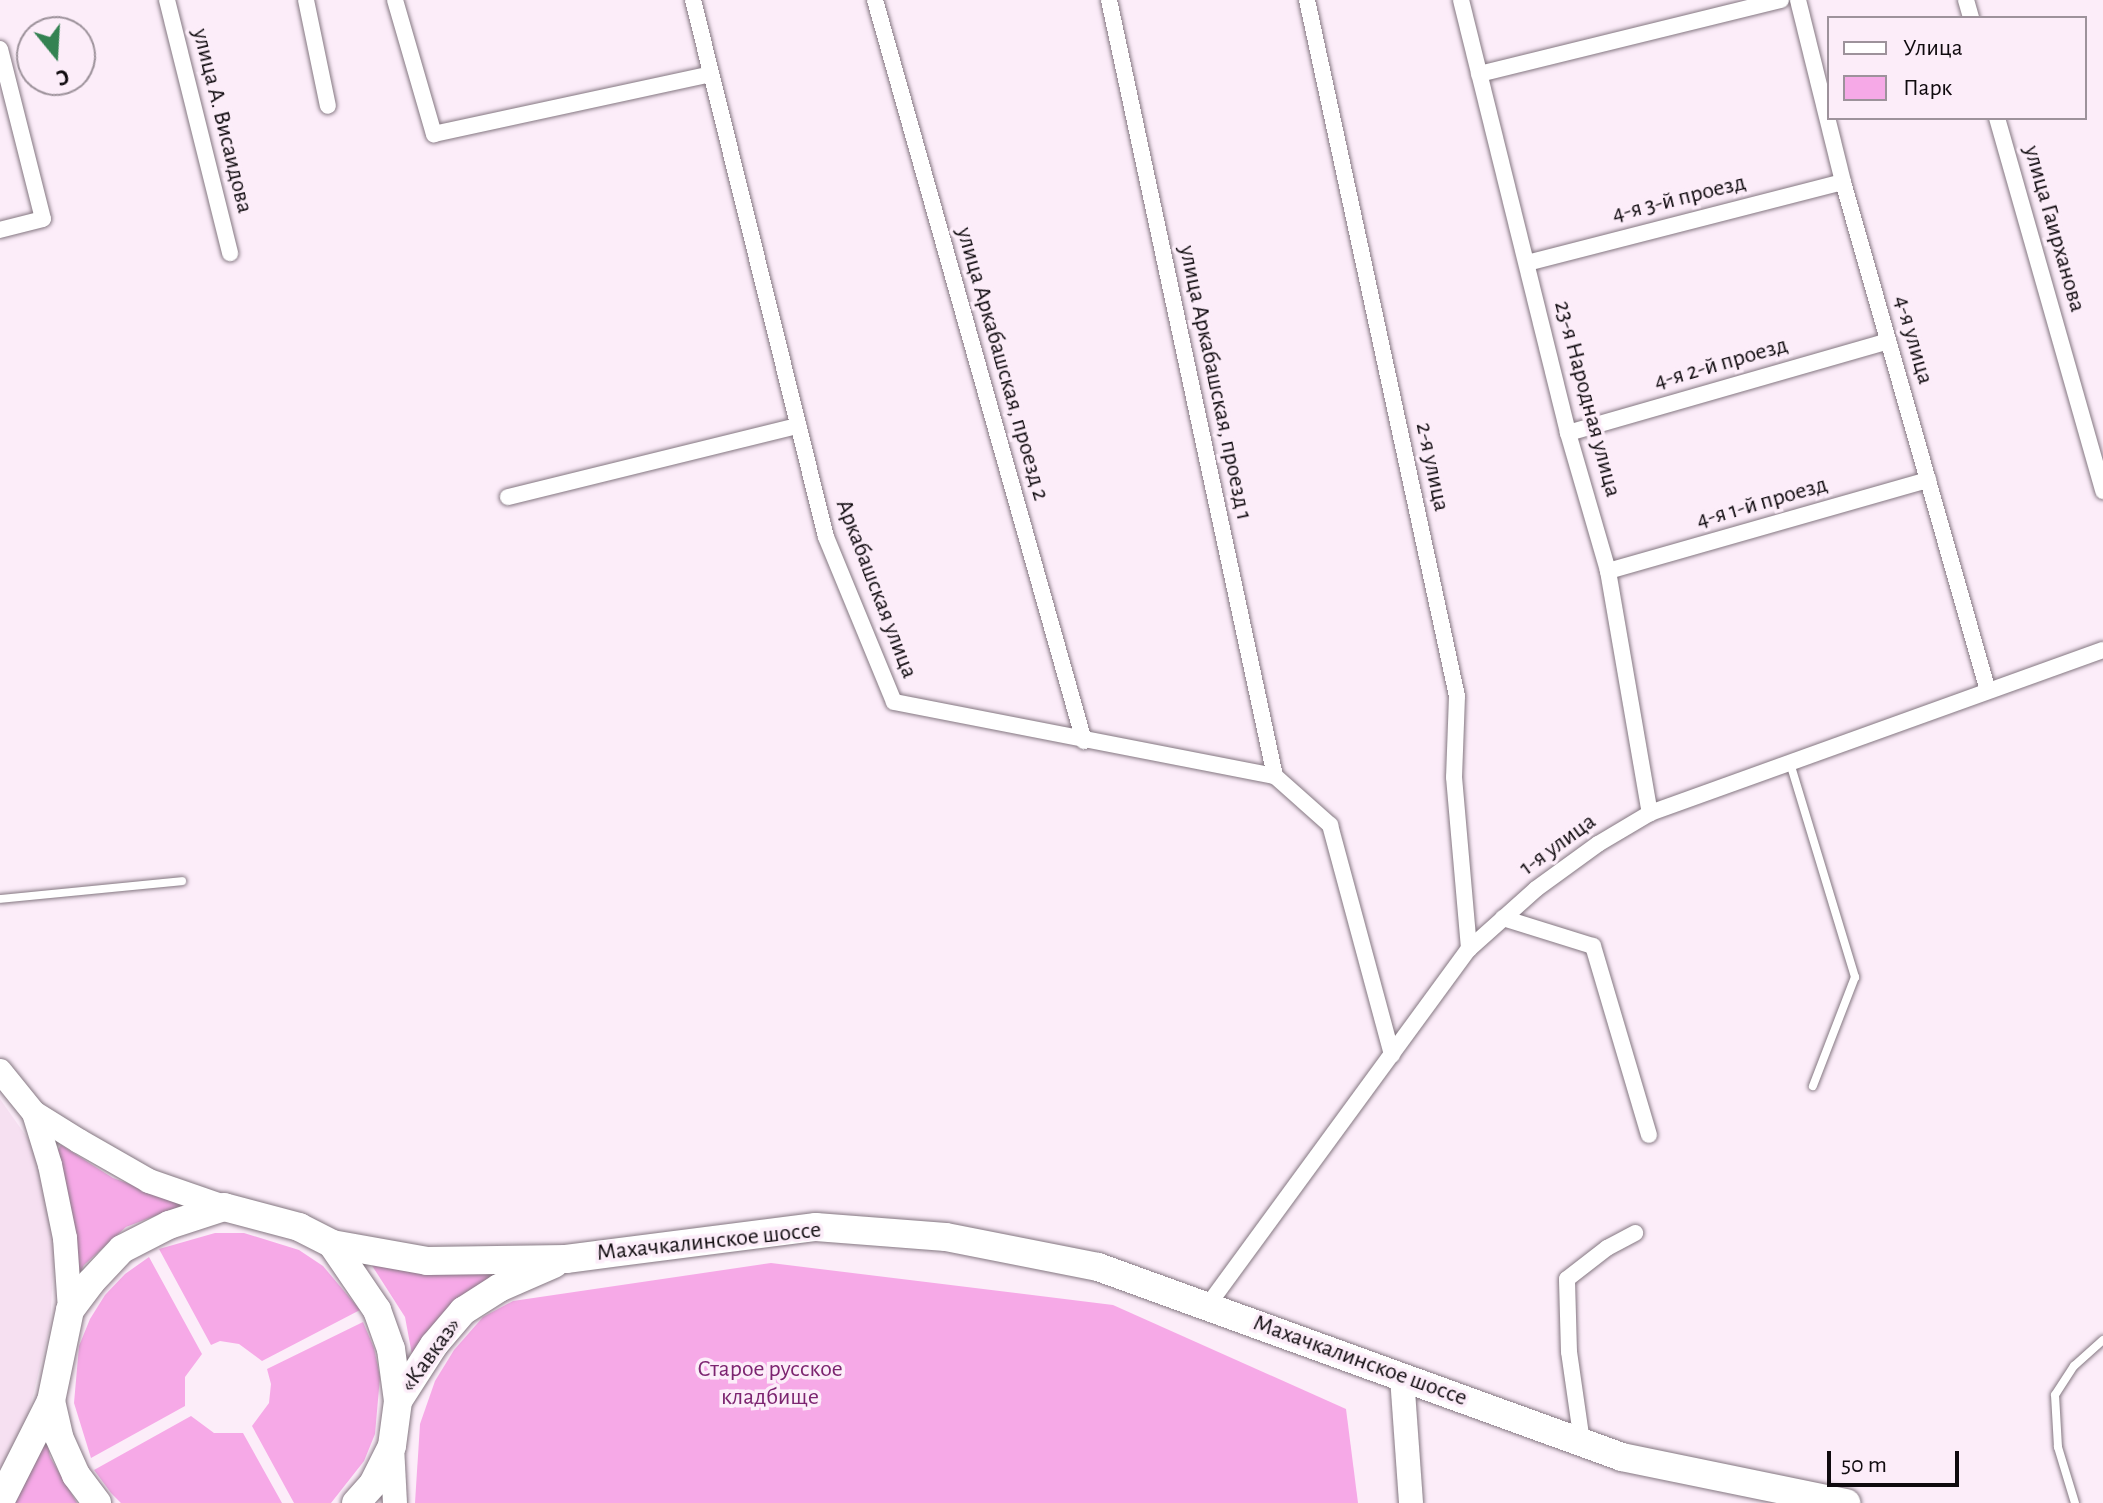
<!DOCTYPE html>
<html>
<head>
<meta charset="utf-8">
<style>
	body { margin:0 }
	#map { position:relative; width:2103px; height:1503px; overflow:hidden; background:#fcedf9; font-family:"Alegreya Sans",sans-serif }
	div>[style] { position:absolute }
	.built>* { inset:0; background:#f6e0f1 }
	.green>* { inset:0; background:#f6a9e7 }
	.roads { filter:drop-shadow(0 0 2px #847781) drop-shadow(0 0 2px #847781) }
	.service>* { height:8px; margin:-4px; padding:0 4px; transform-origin:4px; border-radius:4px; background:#fff }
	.minor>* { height:16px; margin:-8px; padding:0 8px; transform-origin:8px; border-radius:8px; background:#fff }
	.secondary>* { height:24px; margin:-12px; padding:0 12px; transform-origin:12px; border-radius:12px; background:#fff }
	.trunk>* { height:28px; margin:-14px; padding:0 14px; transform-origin:14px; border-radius:14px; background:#fff }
	span { translate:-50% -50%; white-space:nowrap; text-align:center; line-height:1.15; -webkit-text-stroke:7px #fcedf9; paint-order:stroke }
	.street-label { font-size:24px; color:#0f0a0e }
	.park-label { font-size:24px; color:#7c2470 }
	.legend { position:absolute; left:1827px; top:16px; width:260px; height:104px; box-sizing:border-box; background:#fcedf9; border:2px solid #9d929b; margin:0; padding:10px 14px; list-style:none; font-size:24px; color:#0f0a0e }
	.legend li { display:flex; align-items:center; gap:16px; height:40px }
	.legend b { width:40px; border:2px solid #9d929b }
	.north { position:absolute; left:16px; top:16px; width:80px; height:80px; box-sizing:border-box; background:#fcedf9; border:2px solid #9d929b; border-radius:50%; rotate:162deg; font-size:22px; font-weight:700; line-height:32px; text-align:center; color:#0f0a0e }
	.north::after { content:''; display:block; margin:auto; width:28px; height:36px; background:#348252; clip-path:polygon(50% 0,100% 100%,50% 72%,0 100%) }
	.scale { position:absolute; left:1827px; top:1451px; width:132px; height:36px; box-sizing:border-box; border:4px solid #0f0a0e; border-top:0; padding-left:10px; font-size:24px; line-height:28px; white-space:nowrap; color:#0f0a0e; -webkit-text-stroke:6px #fcedf9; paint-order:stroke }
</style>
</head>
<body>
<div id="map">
	<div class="built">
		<div style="clip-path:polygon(0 1099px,38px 1153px,55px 1236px,50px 1326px,20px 1447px,0 1482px)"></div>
	</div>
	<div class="green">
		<div style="clip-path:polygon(61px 1145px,113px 1178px,186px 1204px,126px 1227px,84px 1265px,77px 1278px,73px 1222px,56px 1152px)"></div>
		<div style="clip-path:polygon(215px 1233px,244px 1233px,299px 1250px,323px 1266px,360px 1310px,262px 1361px,239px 1344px,220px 1341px,211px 1345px,159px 1249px)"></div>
		<div style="clip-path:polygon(149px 1257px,202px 1354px,185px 1377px,185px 1406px,91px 1458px,74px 1403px,79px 1346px,90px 1319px,105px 1295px,125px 1274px)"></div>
		<div style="clip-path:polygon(771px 1263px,1113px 1305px,1346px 1409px,1358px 1503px,415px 1503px,420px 1424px,435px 1381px,454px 1350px,483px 1317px,513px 1301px)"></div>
		<div style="clip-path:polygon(371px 1264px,505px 1270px,413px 1360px,405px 1317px)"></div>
		<div style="clip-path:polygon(363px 1322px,374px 1348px,380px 1377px,375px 1434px,364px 1461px,331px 1503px,294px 1503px,252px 1426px,269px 1403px,271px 1384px,267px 1369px)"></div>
		<div style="clip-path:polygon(191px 1416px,214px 1433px,243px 1433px,282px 1503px,121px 1503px,111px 1493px,94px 1470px)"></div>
		<div style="clip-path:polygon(45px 1430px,50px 1457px,77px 1503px,14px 1503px)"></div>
	</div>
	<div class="roads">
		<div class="service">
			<div style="left:1790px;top:763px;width:224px;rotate:73.1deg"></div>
			<div style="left:1855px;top:977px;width:117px;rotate:111.1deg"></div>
			<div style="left:0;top:899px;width:183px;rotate:-5.6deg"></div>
			<div style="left:2075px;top:1503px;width:59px;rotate:-106.9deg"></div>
			<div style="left:2058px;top:1447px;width:52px;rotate:-93.3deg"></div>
			<div style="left:2055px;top:1395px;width:35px;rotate:-57deg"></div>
			<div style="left:2074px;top:1366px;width:39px;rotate:-42deg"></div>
		</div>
		<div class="minor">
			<div style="left:167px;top:0;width:261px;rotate:76deg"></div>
			<div style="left:306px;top:0;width:108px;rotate:78.3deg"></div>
			<div style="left:395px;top:0;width:140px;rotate:73.8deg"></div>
			<div style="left:434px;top:134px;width:283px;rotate:-12.2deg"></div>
			<div style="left:693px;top:0;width:553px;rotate:76.09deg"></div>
			<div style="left:826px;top:537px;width:178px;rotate:67.6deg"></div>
			<div style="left:894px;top:702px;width:388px;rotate:11deg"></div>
			<div style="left:1275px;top:776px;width:74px;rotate:41.7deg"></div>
			<div style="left:1330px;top:825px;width:238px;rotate:74.9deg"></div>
			<div style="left:875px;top:0;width:770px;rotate:74.25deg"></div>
			<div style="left:1109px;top:0;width:794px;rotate:77.93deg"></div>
			<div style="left:1307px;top:0;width:712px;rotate:77.84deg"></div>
			<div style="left:1457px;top:696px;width:81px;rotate:92.1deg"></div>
			<div style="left:1454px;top:777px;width:173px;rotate:85deg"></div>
			<div style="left:1461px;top:0;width:446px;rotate:76.1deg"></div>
			<div style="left:1568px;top:433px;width:144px;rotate:73.8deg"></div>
			<div style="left:1608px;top:571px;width:246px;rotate:80.2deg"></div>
			<div style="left:1798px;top:0;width:187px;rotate:76.1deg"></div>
			<div style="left:1843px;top:182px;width:529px;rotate:74.1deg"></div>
			<div style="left:1966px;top:0;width:19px;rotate:74deg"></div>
			<div style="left:0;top:49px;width:175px;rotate:75.8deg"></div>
			<div style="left:43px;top:219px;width:44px;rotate:165.7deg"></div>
			<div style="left:1479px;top:74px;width:311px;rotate:-13.8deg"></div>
			<div style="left:1997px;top:118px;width:388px;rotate:74.1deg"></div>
			<div style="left:1527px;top:263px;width:326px;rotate:-14.4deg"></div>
			<div style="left:1568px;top:433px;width:333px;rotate:-16deg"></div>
			<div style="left:508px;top:497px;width:299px;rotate:-13.8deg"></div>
			<div style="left:1608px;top:571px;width:333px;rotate:-15.9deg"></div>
			<div style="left:1503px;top:918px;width:94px;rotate:17.3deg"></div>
			<div style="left:1593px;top:946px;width:197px;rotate:73.5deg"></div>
			<div style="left:1208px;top:1305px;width:441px;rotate:-53.8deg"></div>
			<div style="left:1469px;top:949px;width:90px;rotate:-41.8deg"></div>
			<div style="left:1536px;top:889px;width:77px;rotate:-36deg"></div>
			<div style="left:1598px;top:844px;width:61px;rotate:-30.8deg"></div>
			<div style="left:1650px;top:813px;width:481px;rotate:-19.8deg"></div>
			<div style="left:1582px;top:1442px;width:91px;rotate:-98.2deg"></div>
			<div style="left:1569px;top:1352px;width:73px;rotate:-91.6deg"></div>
			<div style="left:1567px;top:1279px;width:51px;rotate:-37.8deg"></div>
			<div style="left:1607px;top:1248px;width:32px;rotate:-28deg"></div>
		</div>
		<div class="secondary">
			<div style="left:0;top:1071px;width:54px;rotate:51deg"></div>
			<div style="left:34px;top:1113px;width:53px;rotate:31.9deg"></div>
			<div style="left:79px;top:1141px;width:81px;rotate:29.7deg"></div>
			<div style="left:149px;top:1181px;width:79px;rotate:19.1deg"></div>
			<div style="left:34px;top:1113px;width:54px;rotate:72.9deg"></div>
			<div style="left:50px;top:1165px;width:75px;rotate:78.4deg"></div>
			<div style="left:65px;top:1238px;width:72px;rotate:86deg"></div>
			<div style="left:1402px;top:1377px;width:126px;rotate:85.9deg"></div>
			<div style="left:392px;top:1446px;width:57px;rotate:87deg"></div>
		</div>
		<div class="trunk">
			<div style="left:332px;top:1244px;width:80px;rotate:55.7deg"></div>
			<div style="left:377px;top:1310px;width:41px;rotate:70.3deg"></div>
			<div style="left:391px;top:1349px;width:52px;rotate:82.3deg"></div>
			<div style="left:51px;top:1401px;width:37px;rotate:77deg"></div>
			<div style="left:59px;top:1437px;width:42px;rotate:65.9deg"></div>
			<div style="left:76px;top:1475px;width:35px;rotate:53deg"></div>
			<div style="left:0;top:1502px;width:113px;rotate:-63.2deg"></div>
			<div style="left:51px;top:1401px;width:93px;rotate:-78.2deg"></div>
			<div style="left:70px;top:1310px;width:35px;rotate:-53deg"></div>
			<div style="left:91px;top:1282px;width:45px;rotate:-46.8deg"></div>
			<div style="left:122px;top:1249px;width:53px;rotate:-27.1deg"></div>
			<div style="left:169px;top:1225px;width:58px;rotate:-18.1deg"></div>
			<div style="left:224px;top:1207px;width:78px;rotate:14.9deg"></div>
			<div style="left:299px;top:1227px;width:37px;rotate:27deg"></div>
			<div style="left:332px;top:1244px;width:97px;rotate:10.1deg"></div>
			<div style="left:427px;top:1261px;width:139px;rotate:-0.8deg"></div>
			<div style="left:566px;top:1259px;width:252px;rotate:-7.3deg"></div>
			<div style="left:816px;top:1227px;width:130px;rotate:4.4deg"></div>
			<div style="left:946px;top:1237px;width:155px;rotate:11.2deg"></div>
			<div style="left:1098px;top:1267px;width:557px;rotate:19.93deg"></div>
			<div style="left:1622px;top:1457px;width:229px;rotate:11.6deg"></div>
			<div style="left:356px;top:1503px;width:25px;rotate:-48deg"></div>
			<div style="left:373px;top:1484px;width:42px;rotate:-63.4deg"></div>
			<div style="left:392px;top:1446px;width:45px;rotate:-82.4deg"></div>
			<div style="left:398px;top:1401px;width:67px;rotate:-57.3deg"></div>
			<div style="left:434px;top:1345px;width:45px;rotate:-49.5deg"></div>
			<div style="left:463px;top:1311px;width:43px;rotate:-32.6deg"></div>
			<div style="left:499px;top:1288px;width:60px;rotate:-23.6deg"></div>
		</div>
	</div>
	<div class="street-label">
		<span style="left:222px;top:121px;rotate:76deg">улица А. Висаидова</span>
		<span style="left:1679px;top:199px;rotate:-14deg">4-я 3-й проезд</span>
		<span style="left:2054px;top:229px;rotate:74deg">улица Гаирханова</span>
		<span style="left:1913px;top:340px;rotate:74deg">4-я улица</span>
		<span style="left:1002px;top:364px;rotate:74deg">улица Аркабашская, проезд 2</span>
		<span style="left:1721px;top:364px;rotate:-16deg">4-я 2-й проезд</span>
		<span style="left:1215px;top:383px;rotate:78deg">улица Аркабашская, проезд 1</span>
		<span style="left:1587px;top:399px;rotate:75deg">23-я Народная улица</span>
		<span style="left:1432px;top:467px;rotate:78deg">2-я улица</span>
		<span style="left:1762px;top:503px;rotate:-16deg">4-я 1-й проезд</span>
		<span style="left:876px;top:589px;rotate:69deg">Аркабашская улица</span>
		<span style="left:1558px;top:845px;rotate:-36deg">1-я улица</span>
		<span style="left:709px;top:1242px;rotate:-6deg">Махачкалинское шоссе</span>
		<span style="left:431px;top:1355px;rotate:-54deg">«Кавказ»</span>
		<span style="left:1360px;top:1361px;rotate:20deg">Махачкалинское шоссе</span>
	</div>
	<div class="park-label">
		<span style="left:770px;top:1384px">Старое русское<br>кладбище</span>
	</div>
	<ul class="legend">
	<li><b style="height:10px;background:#fff"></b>Улица</li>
	<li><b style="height:22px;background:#f6a9e7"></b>Парк</li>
	</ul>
	<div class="north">С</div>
	<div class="scale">50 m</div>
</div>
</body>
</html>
